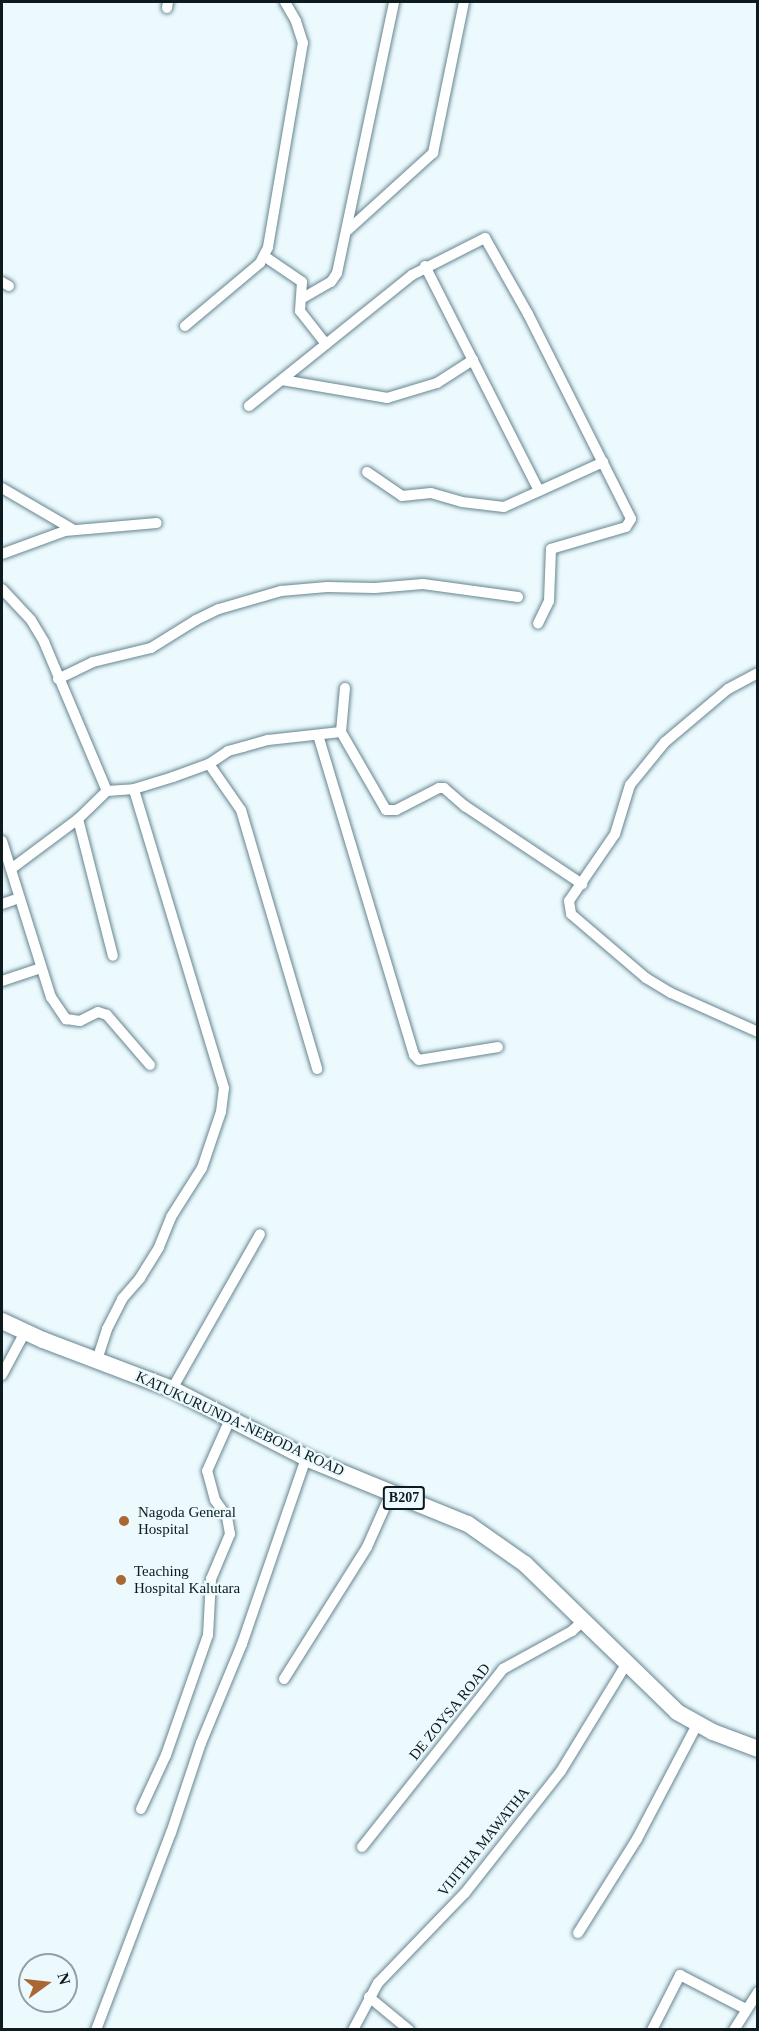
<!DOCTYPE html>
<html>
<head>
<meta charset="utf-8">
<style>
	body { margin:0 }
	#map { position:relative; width:759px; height:2031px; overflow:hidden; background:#ecfafe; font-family:"Times New Roman",serif }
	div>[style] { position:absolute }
	.roads { filter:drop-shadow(0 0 2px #66858f) drop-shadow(0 0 2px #66858f) }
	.minor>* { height:10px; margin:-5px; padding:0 5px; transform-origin:5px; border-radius:5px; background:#fff }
	.primary>* { height:16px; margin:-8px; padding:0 8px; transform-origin:8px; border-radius:8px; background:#fff }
	.dots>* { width:16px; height:16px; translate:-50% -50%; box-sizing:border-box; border:3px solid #ecfafe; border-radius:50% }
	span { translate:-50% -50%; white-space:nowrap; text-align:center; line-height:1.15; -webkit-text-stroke:4.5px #ecfafe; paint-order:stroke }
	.shield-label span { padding:2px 4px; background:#ecfafe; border:2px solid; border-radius:4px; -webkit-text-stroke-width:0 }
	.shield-label { font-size:14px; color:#0e1b1e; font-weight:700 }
	.street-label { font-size:15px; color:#0e1b1e }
	.poi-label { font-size:15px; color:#0e1b1e }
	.left { translate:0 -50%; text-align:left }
	.frame { position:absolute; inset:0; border:3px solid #0e1b1e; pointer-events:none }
	.north { position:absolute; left:18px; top:1953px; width:60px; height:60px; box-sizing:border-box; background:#ecfafe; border:2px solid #93a1a4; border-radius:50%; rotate:75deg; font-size:16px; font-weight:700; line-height:24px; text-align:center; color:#0e1b1e }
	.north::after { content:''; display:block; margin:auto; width:21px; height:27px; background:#a96833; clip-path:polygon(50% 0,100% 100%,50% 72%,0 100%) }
</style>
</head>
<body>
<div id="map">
	<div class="roads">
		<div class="minor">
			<div style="left:167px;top:8px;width:6px;rotate:-81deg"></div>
			<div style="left:348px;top:230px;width:115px;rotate:-42.2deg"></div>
			<div style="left:433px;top:153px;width:154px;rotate:-78.4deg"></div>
			<div style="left:264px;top:256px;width:46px;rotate:34.4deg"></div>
			<div style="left:302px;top:282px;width:29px;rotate:94deg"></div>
			<div style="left:300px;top:311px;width:42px;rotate:51.8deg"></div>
			<div style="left:425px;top:266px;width:252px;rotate:63.1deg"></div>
			<div style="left:2px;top:282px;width:8px;rotate:30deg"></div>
			<div style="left:301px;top:299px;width:34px;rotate:-30deg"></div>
			<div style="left:331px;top:282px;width:11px;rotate:-56deg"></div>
			<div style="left:337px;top:273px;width:277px;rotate:-78.1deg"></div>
			<div style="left:185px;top:326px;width:98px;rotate:-40deg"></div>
			<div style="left:260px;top:263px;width:18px;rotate:-63deg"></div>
			<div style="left:268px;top:247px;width:207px;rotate:-80.3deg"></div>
			<div style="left:303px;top:43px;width:23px;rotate:-108deg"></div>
			<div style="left:296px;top:21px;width:22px;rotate:-120deg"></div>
			<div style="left:282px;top:380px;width:107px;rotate:9.7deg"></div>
			<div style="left:387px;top:398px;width:52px;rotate:-16.7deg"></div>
			<div style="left:437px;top:383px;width:43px;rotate:-32.6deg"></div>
			<div style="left:249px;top:406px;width:209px;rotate:-38.8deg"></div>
			<div style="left:412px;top:275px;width:82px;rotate:-26.9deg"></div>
			<div style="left:485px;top:238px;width:87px;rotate:60.5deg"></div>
			<div style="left:528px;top:314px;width:229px;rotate:63.3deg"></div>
			<div style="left:631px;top:519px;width:9px;rotate:122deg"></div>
			<div style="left:626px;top:527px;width:78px;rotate:163.7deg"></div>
			<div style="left:551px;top:549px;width:52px;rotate:92.2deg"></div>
			<div style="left:549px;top:601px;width:25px;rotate:116deg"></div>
			<div style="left:367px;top:472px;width:42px;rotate:34.4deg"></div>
			<div style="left:402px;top:496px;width:29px;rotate:-6deg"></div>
			<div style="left:431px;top:493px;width:32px;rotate:16deg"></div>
			<div style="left:462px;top:502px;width:42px;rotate:6.8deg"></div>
			<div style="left:504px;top:507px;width:109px;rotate:-24.4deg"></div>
			<div style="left:2px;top:488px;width:83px;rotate:30.3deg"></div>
			<div style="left:2px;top:554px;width:67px;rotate:-20.1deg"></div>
			<div style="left:65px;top:531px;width:92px;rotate:-5deg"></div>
			<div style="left:2px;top:589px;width:42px;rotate:46.9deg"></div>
			<div style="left:31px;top:620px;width:26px;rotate:59deg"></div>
			<div style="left:44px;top:642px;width:162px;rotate:67.1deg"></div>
			<div style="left:107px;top:791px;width:27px;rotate:-4deg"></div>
			<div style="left:134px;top:789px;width:41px;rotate:-17.1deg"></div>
			<div style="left:173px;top:777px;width:38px;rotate:-20deg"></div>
			<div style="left:209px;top:764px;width:23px;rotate:-34deg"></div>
			<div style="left:228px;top:751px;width:16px;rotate:-15deg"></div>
			<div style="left:243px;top:747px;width:26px;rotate:-16deg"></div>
			<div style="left:268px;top:740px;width:73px;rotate:-6.3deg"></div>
			<div style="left:758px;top:673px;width:34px;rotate:152deg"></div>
			<div style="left:728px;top:689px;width:82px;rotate:139.9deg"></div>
			<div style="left:665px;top:742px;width:55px;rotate:129.1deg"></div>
			<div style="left:630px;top:785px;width:51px;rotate:107deg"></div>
			<div style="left:615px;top:834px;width:81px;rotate:124.5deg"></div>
			<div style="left:569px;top:901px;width:13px;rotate:81deg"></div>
			<div style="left:571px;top:914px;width:99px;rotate:40.5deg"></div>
			<div style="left:646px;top:978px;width:29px;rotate:31deg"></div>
			<div style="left:671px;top:993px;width:95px;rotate:24.1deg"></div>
			<div style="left:58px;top:679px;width:39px;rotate:-26deg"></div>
			<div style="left:93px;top:662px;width:60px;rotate:-13.6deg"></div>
			<div style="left:151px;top:648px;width:53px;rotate:-31.9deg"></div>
			<div style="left:196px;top:620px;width:25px;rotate:-26deg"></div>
			<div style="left:219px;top:609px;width:65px;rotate:-16.2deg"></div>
			<div style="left:281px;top:591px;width:46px;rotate:-5deg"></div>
			<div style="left:327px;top:587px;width:48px;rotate:1.2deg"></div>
			<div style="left:375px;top:588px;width:48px;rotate:-4.8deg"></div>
			<div style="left:423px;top:584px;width:96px;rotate:7.8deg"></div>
			<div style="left:345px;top:688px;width:44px;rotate:95.2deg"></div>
			<div style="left:341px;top:732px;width:90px;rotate:60deg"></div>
			<div style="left:386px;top:810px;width:10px"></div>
			<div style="left:396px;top:810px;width:48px;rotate:-27.1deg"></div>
			<div style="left:439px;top:788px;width:5px"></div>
			<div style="left:444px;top:788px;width:28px;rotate:41deg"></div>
			<div style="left:465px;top:806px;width:141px;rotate:33.7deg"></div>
			<div style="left:318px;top:735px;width:334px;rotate:73.3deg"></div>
			<div style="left:414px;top:1055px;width:7px;rotate:45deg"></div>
			<div style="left:419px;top:1060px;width:80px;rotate:-9.3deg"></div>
			<div style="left:209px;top:764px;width:56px;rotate:55.2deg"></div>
			<div style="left:241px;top:810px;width:270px;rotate:73.6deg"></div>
			<div style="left:78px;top:819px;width:141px;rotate:75.7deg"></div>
			<div style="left:2px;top:841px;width:164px;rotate:72.6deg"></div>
			<div style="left:51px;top:997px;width:27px;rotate:56deg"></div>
			<div style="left:66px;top:1019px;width:14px;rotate:8deg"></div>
			<div style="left:80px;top:1021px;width:20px;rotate:-27deg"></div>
			<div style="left:98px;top:1012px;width:9px;rotate:18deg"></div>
			<div style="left:107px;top:1015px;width:66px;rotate:49.3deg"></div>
			<div style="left:11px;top:869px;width:84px;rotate:-36.7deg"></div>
			<div style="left:78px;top:819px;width:40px;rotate:-44deg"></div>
			<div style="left:2px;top:904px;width:18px;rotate:-19deg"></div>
			<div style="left:2px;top:981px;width:41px;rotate:-18.4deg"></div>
			<div style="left:97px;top:1360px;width:33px;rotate:-72deg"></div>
			<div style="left:107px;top:1329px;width:34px;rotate:-63deg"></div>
			<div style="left:122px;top:1299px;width:28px;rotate:-49deg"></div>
			<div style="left:140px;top:1278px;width:36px;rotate:-58deg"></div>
			<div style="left:159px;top:1247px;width:32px;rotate:-68deg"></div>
			<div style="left:171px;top:1217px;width:58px;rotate:-57.7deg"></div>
			<div style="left:202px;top:1168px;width:59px;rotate:-71.3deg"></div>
			<div style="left:221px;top:1112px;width:24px;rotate:-83deg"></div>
			<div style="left:224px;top:1088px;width:312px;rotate:-106.8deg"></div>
			<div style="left:2px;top:1375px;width:49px;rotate:-61.9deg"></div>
			<div style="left:172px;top:1389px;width:178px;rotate:-60.4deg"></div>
			<div style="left:284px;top:1679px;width:156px;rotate:-57.8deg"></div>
			<div style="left:367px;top:1547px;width:59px;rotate:-66deg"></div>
			<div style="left:141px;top:1809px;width:60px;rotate:-65.2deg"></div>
			<div style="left:166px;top:1755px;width:127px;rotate:-70.7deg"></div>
			<div style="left:208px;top:1635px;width:56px;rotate:-86.9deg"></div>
			<div style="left:211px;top:1579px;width:49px;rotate:-67.1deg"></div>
			<div style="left:230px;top:1534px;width:17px;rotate:-100deg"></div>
			<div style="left:227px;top:1517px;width:21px;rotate:-125deg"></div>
			<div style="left:215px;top:1500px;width:30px;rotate:-105deg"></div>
			<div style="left:207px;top:1471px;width:59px;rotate:-66deg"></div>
			<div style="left:362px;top:1847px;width:227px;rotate:-51.6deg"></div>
			<div style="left:503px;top:1669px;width:79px;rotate:-28.8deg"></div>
			<div style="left:572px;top:1631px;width:16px;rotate:-43deg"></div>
			<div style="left:578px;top:1933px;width:111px;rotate:-57.9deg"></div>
			<div style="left:637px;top:1839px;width:131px;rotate:-62.3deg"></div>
			<div style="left:369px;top:1997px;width:52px;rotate:39.5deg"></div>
			<div style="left:96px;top:2030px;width:211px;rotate:-69.2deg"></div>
			<div style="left:171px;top:1833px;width:95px;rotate:-71.6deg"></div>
			<div style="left:201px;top:1743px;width:107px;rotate:-67.5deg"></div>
			<div style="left:242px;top:1644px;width:197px;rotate:-71deg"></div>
			<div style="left:353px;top:2030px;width:53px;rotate:-62deg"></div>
			<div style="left:378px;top:1983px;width:125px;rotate:-46deg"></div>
			<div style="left:465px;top:1893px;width:155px;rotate:-51.8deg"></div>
			<div style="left:561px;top:1771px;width:127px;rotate:-58.6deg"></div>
			<div style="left:652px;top:2030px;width:62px;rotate:-63deg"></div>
			<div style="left:680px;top:1975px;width:74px;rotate:27.3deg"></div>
			<div style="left:734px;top:2030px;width:45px;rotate:-57.7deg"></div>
		</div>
		<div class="primary">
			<div style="left:2px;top:1321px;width:45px;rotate:24.9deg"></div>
			<div style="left:43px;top:1340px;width:138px;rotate:20.8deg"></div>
			<div style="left:172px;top:1389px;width:151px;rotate:27.2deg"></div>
			<div style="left:306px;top:1458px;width:175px;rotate:22.2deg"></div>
			<div style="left:468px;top:1524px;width:70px;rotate:35.1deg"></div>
			<div style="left:525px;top:1564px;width:212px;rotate:44.2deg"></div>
			<div style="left:677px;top:1712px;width:41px;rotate:29.1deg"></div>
			<div style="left:713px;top:1732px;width:48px;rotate:20.7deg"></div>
		</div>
	</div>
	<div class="dots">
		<div style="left:124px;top:1521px;background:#a96833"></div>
		<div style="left:121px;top:1580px;background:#a96833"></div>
	</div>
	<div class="shield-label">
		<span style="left:404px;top:1498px">B207</span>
	</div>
	<div class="street-label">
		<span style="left:240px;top:1424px;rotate:25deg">KATUKURUNDA-NEBODA ROAD</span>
		<span style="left:450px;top:1712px;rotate:-51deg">DE ZOYSA ROAD</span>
		<span style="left:484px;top:1842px;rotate:-51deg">VIJITHA MAWATHA</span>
	</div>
	<div class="poi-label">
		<span class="left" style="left:138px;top:1521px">Nagoda General<br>Hospital</span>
		<span class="left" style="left:134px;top:1580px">Teaching<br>Hospital Kalutara</span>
	</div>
	<div class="frame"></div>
	<div class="north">N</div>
</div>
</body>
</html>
